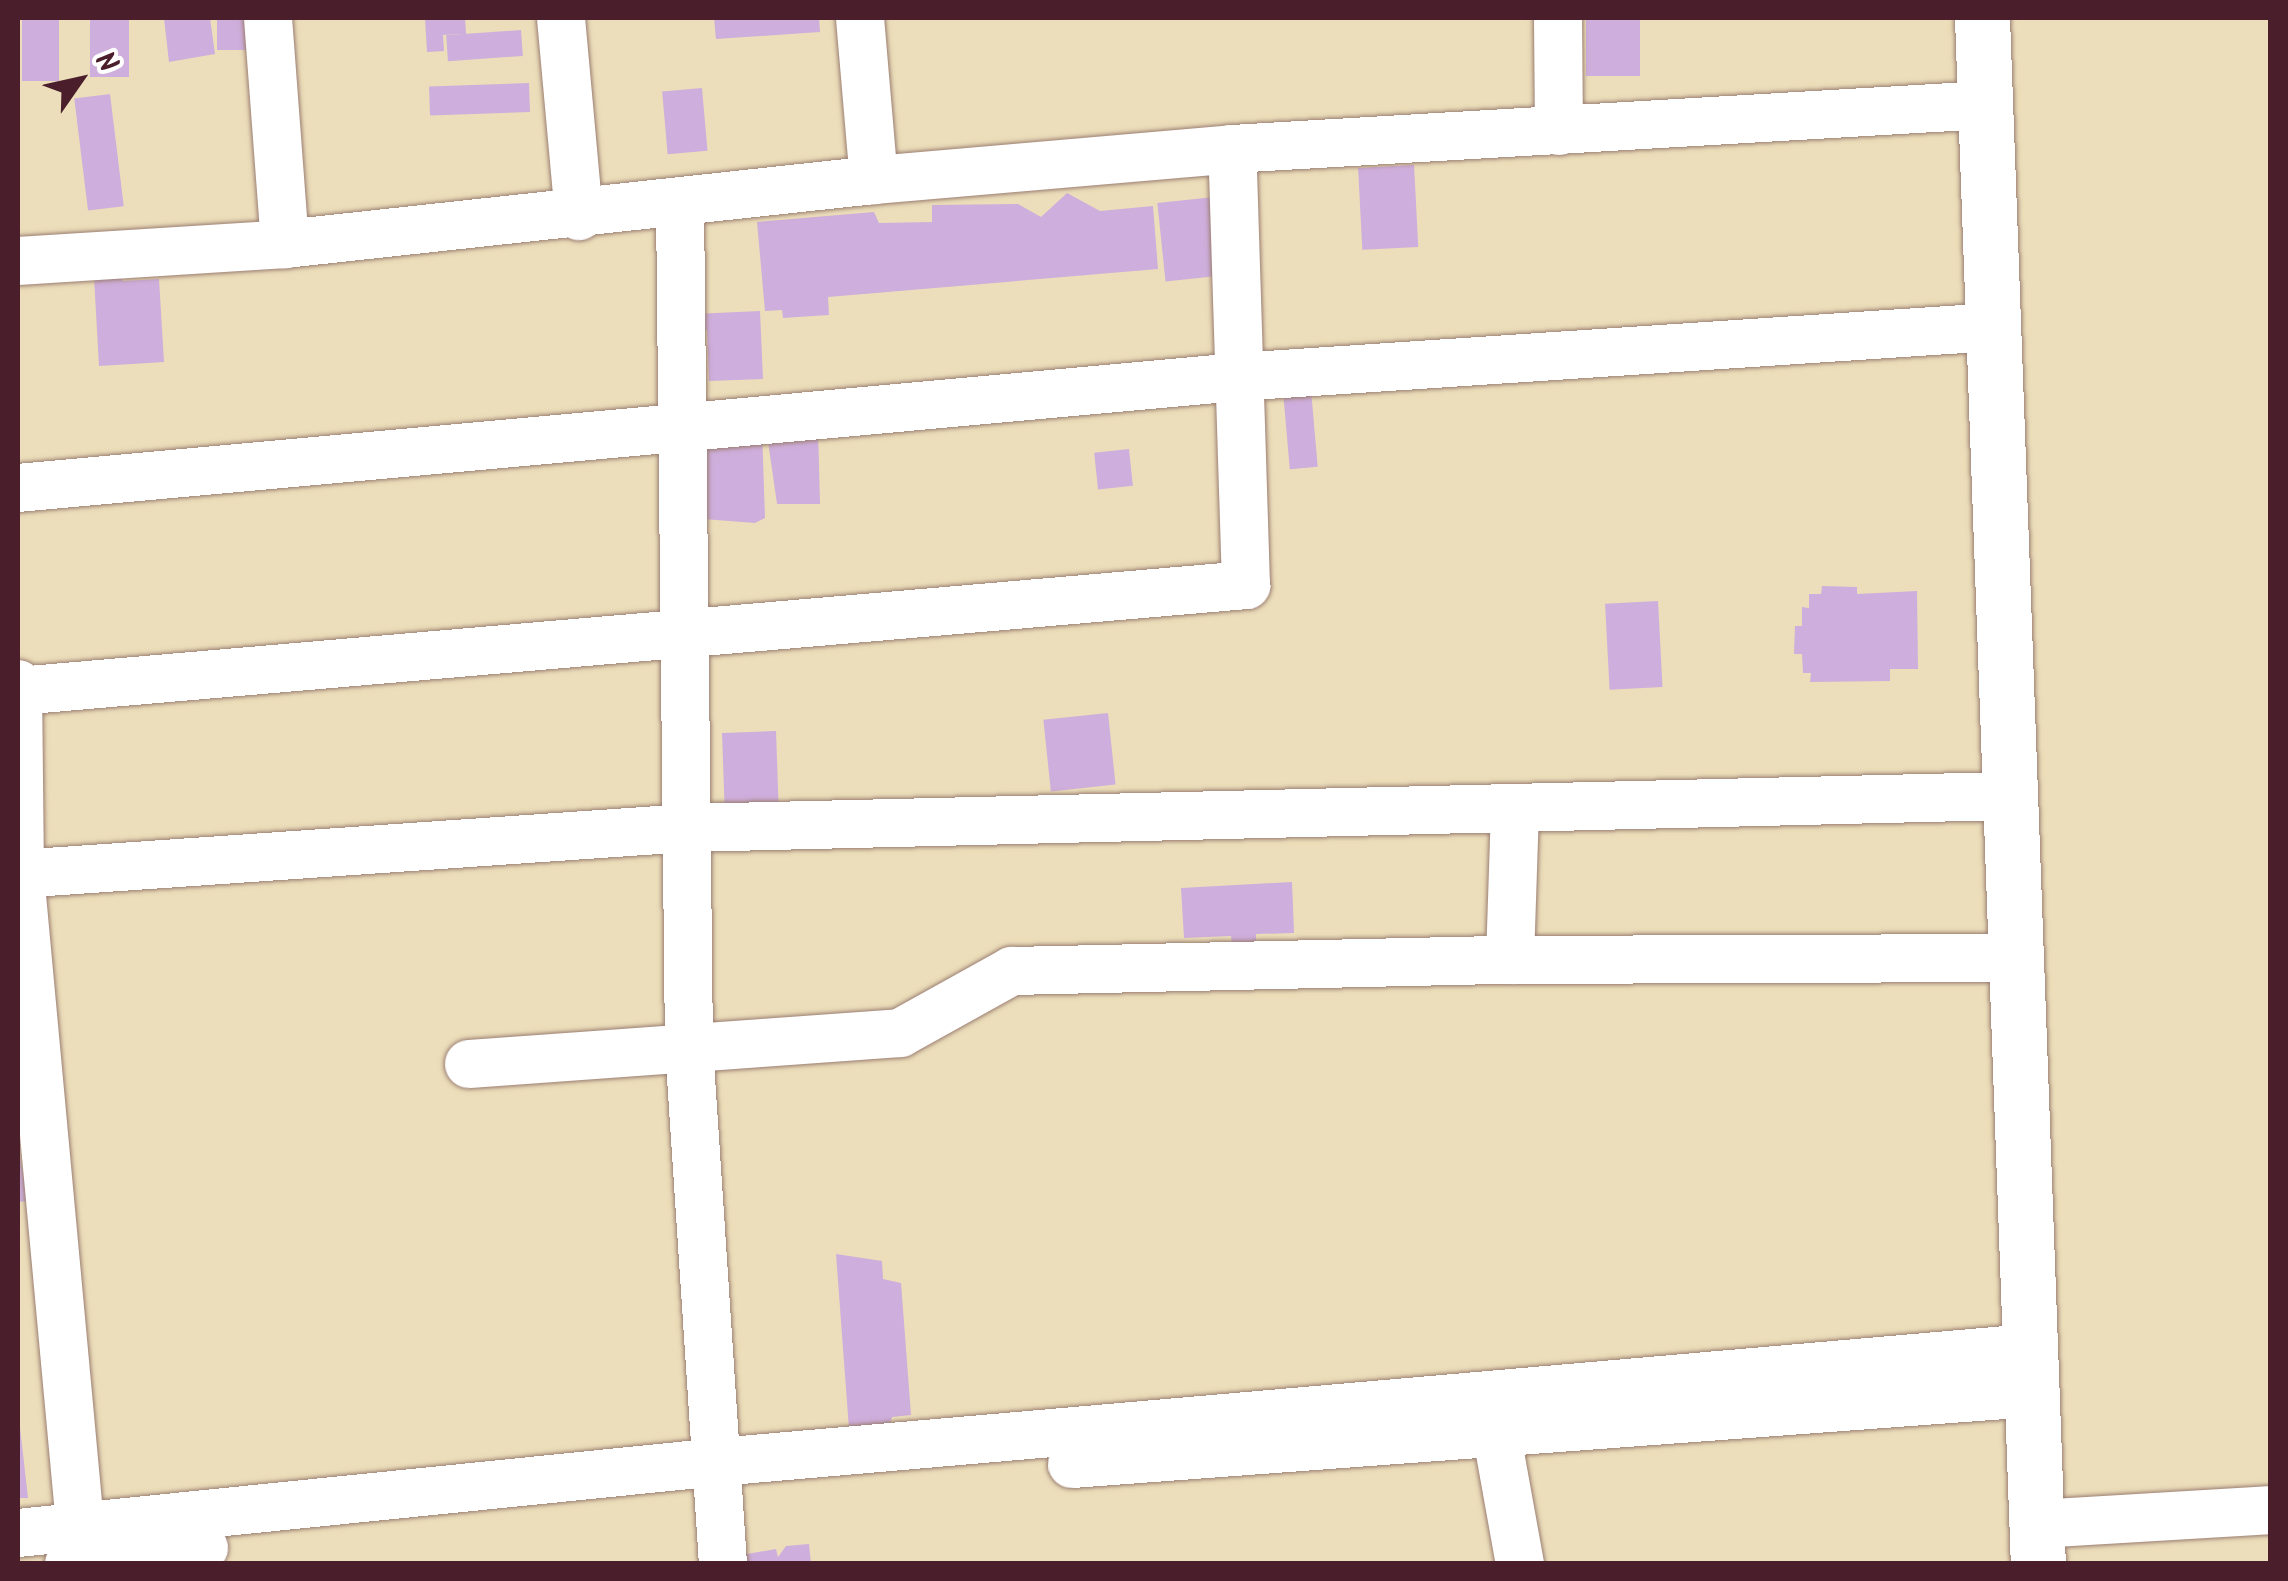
<!DOCTYPE html>
<html>
<head>
<meta charset="utf-8">
<style>
	body { margin:0 }
	#map { position:relative; width:2288px; height:1581px; overflow:hidden; background:#ecdeba; font-family:Kalam,sans-serif }
	div>[style] { position:absolute }
	.building>* { inset:0; background:#ceaedc; transform-origin:0 0 }
	.roads { filter:drop-shadow(0 0 2px #9b7e72) drop-shadow(0 0 2px #9b7e72) }
	.minor>* { height:48px; margin:-24px; padding:0 24px; transform-origin:24px; border-radius:24px; background:#fff }
	.tertiary>* { height:55px; margin:-27.5px; padding:0 27.5px; transform-origin:27.5px; border-radius:27.5px; background:#fff }
	span { translate:-50% -50%; white-space:nowrap; text-align:center; line-height:1.15; -webkit-text-stroke:10px #fff; paint-order:stroke }
	.frame { position:absolute; inset:0; border:20px solid #4a1f2b; pointer-events:none }
	.north { position:absolute; left:30px; top:30px; width:100px; height:100px; -webkit-text-stroke:8px #fff; paint-order:stroke; rotate:56deg; font-size:28px; font-weight:700; line-height:40px; text-align:center; color:#4a1f2b }
	.north::after { content:''; display:block; margin:auto; width:35px; height:45px; background:#4a1f2b; clip-path:polygon(50% 0,100% 100%,50% 72%,0 100%) }
</style>
</head>
<body>
<div id="map">
	<div class="building">
		<div style="left:22px;top:18px;width:37px;height:63px"></div>
		<div style="left:90px;top:18px;width:39px;height:59px"></div>
		<div style="clip-path:polygon(164px 18px,210px 18px,215px 54px,169px 62px)"></div>
		<div style="left:217px;top:18px;width:36px;height:32px"></div>
		<div style="clip-path:polygon(425px 18px,465px 18px,466px 34px,443px 35px,444px 51px,427px 52px)"></div>
		<div style="clip-path:polygon(714px 18px,819px 18px,820px 32px,716px 39px)"></div>
		<div style="left:1586px;top:18px;width:54px;height:58px"></div>
		<div style="left:521px;top:30px;width:26px;height:75px;rotate:86deg"></div>
		<div style="left:529px;top:83px;width:29px;height:100px;rotate:88deg"></div>
		<div style="left:702px;top:88px;width:63px;height:40px;rotate:85deg"></div>
		<div style="left:110px;top:94px;width:113px;height:36px;rotate:83deg"></div>
		<div style="left:1414px;top:165px;width:82px;height:56px;rotate:87deg"></div>
		<div style="clip-path:polygon(1067px 193px,1100px 211px,1153px 206px,1158px 269px,828px 297px,829px 315px,783px 318px,782px 310px,765px 311px,757px 222px,874px 212px,879px 223px,932px 222px,932px 205px,1018px 204px,1041px 217px)"></div>
		<div style="left:1214px;top:197px;width:79px;height:57px;rotate:84deg"></div>
		<div style="clip-path:polygon(123px 275px,122px 281px,159px 279px,164px 362px,99px 366px,94px 277px)"></div>
		<div style="clip-path:polygon(760px 311px,763px 379px,709px 381px,707px 330px,695px 331px,694px 314px)"></div>
		<div style="left:1311px;top:390px;width:77px;height:28px;rotate:85deg"></div>
		<div style="clip-path:polygon(818px 429px,820px 504px,777px 504px,768px 441px)"></div>
		<div style="clip-path:polygon(762px 430px,765px 518px,755px 523px,703px 519px,700px 433px)"></div>
		<div style="left:1129px;top:449px;width:37px;height:35px;rotate:84deg"></div>
		<div style="clip-path:polygon(1822px 586px,1857px 587px,1857px 594px,1917px 591px,1918px 669px,1890px 669px,1890px 681px,1810px 682px,1811px 673px,1803px 673px,1802px 654px,1794px 654px,1795px 626px,1802px 626px,1802px 607px,1809px 608px,1809px 594px,1821px 594px)"></div>
		<div style="left:1658px;top:601px;width:86px;height:53px;rotate:87deg"></div>
		<div style="left:1108px;top:713px;width:72px;height:65px;rotate:84deg"></div>
		<div style="left:776px;top:731px;width:75px;height:54px;rotate:88deg"></div>
		<div style="clip-path:polygon(1292px 882px,1294px 933px,1256px 934px,1256px 943px,1232px 944px,1231px 936px,1184px 938px,1181px 888px)"></div>
		<div style="clip-path:polygon(18px 1146px,28px 1201px,18px 1202px)"></div>
		<div style="clip-path:polygon(836px 1254px,882px 1261px,883px 1279px,901px 1283px,911px 1415px,892px 1417px,890px 1425px,849px 1429px)"></div>
		<div style="clip-path:polygon(18px 1410px,28px 1498px,18px 1498px)"></div>
		<div style="clip-path:polygon(809px 1544px,811px 1564px,742px 1564px,741px 1555px,776px 1549px,778px 1557px,786px 1546px)"></div>
	</div>
	<div class="roads">
		<div class="minor">
			<div style="left:268px;top:18px;width:227px;rotate:85.7deg"></div>
			<div style="left:561px;top:18px;width:199px;rotate:84.8deg"></div>
			<div style="left:860px;top:18px;width:163px;rotate:85.1deg"></div>
			<div style="left:1558px;top:18px;width:113px;rotate:89.5deg"></div>
			<div style="left:680px;top:203px;width:844px;rotate:89.39deg"></div>
			<div style="left:689px;top:1047px;width:518px;rotate:86.24deg"></div>
			<div style="left:18px;top:261px;width:268px;rotate:-3.6deg"></div>
			<div style="left:285px;top:244px;width:592px;rotate:-6.2deg"></div>
			<div style="left:874px;top:180px;width:359px;rotate:-4.9deg"></div>
			<div style="left:1232px;top:149px;width:755px;rotate:-3.34deg"></div>
			<div style="left:18px;top:488px;width:1224px;rotate:-5.2deg"></div>
			<div style="left:1237px;top:377px;width:758px;rotate:-3.78deg"></div>
			<div style="left:18px;top:684px;width:190px;rotate:89.4deg"></div>
			<div style="left:20px;top:874px;width:686px;rotate:84.73deg"></div>
			<div style="left:18px;top:691px;width:1233px;rotate:-4.93deg"></div>
			<div style="left:1246px;top:585px;width:436px;rotate:-91.8deg"></div>
			<div style="left:18px;top:874px;width:672px;rotate:-3.93deg"></div>
			<div style="left:688px;top:828px;width:1319px;rotate:-1.39deg"></div>
			<div style="left:1510px;top:960px;width:502px;rotate:-0.23deg"></div>
			<div style="left:469px;top:1064px;width:432px;rotate:-4.1deg"></div>
			<div style="left:900px;top:1033px;width:128px;rotate:-29deg"></div>
			<div style="left:1012px;top:971px;width:498px;rotate:-1.3deg"></div>
			<div style="left:1510px;top:960px;width:152px;rotate:-88.1deg"></div>
			<div style="left:1491px;top:1403px;width:164px;rotate:79.8deg"></div>
			<div style="left:1072px;top:1464px;width:962px;rotate:-4.23deg"></div>
			<div style="left:2036px;top:1524px;width:234px;rotate:-3.4deg"></div>
			<div style="left:18px;top:1533px;width:704px;rotate:-5.79deg"></div>
			<div style="left:718px;top:1462px;width:1316px;rotate:-4.97deg"></div>
			<div style="left:69px;top:1564px;width:136px;rotate:-6.8deg"></div>
		</div>
		<div class="tertiary">
			<div style="left:1982px;top:18px;width:1547px;rotate:87.93deg"></div>
		</div>
	</div>
	<div class="frame"></div>
	<div class="north">N</div>
</div>
</body>
</html>
